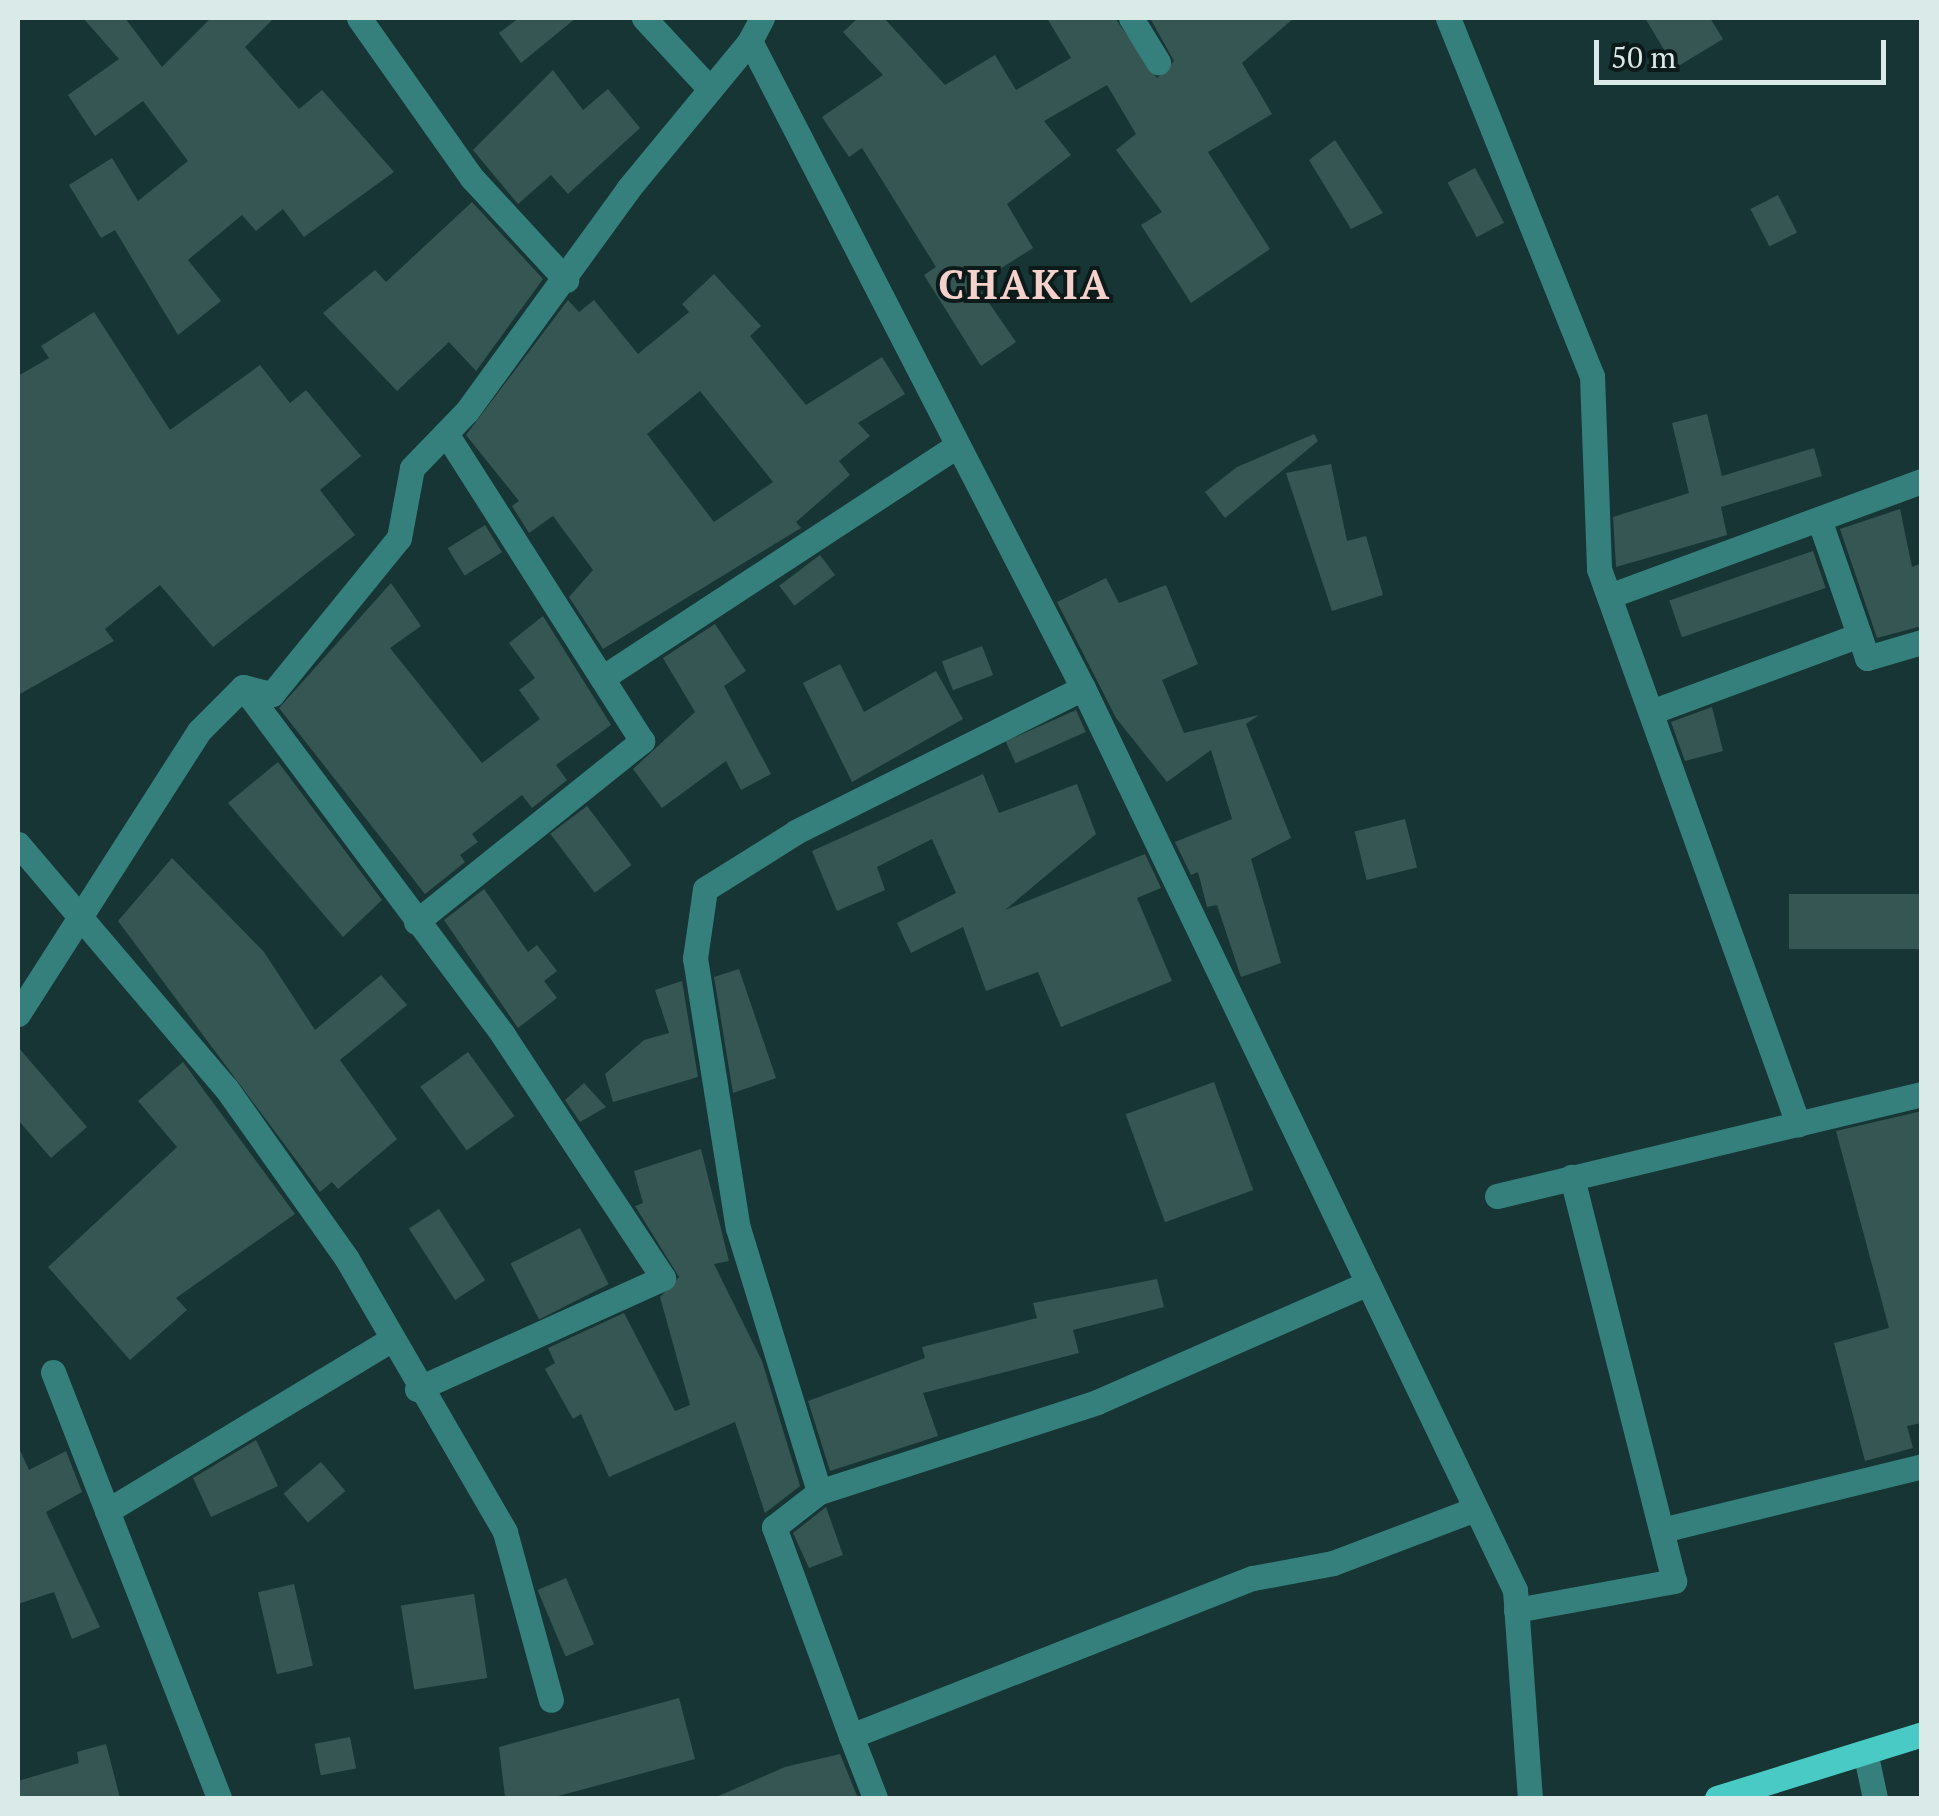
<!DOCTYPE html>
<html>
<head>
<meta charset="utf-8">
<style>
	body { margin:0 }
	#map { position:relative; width:1939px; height:1816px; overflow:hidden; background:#163534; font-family:"PT Serif",serif }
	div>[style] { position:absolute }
	.building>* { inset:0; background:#365654; transform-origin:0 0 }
	.minor>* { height:25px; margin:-12.5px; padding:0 12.5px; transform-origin:12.5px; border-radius:12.5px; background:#35807d }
	.major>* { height:25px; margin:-12.5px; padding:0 12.5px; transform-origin:12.5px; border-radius:12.5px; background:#4acac5 }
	span { translate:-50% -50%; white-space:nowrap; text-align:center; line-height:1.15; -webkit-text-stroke:8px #0d1a1a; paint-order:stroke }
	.district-label { font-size:40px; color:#f4d1cb; font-weight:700; letter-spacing:2.5px }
	.frame { position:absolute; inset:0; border:20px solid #d9eae9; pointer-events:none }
	.scale { position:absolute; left:1594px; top:40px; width:292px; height:45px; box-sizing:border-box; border:5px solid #d9eae9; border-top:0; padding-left:12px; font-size:30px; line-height:35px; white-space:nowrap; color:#d9eae9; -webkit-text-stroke:8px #0d1a1a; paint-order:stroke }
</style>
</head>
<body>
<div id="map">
	<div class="building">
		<div style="clip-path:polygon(83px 18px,125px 18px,162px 67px,211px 18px,274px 18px,245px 47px,299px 109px,322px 90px,394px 172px,304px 237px,283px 209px,256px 231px,242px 215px,188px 260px,221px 301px,178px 335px,115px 230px,101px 238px,69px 185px,112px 158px,138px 201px,188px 161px,143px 101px,95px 136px,68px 95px,119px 59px)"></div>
		<div style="clip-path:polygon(519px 18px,576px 18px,521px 63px,499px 33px)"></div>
		<div style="clip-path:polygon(858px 18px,884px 18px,945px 85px,995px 55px,1016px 90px,1071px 58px,1047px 18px,1115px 18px,1157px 78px,1174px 61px,1150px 18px,1294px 18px,1242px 63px,1272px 114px,1208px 152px,1270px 249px,1191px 303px,1141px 225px,1162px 212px,1116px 150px,1136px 134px,1107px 85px,1044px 121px,1071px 155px,1007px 204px,1033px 248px,976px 284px,1016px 342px,981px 366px,924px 275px,936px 267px,862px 148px,849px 157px,822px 117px,883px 75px,843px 32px)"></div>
		<div style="clip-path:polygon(1645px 18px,1710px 18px,1723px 39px,1675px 68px)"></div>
		<div style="clip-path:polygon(553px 70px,583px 110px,608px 89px,640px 128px,568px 194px,551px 175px,518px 204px,473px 150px)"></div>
		<div style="clip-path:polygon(1335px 140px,1383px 213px,1351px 229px,1309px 160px)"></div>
		<div style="left:1475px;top:168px;width:62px;height:31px;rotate:62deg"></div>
		<div style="left:1778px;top:195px;width:42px;height:31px;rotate:63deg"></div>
		<div style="clip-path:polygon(472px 202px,543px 279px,476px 371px,449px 342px,397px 391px,323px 313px,375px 270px,386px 282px)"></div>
		<div style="clip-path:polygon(evenodd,714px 274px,761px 326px,750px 336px,806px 405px,882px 357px,905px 394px,858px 423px,870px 436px,839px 461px,850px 475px,796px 522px,801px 528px,603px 649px,569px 597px,593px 570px,553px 516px,529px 533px,512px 506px,519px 501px,466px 435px,568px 300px,579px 312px,594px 300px,638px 354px,689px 312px,682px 304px,714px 274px,700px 391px,773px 482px,714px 522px,647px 434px,700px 391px)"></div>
		<div style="clip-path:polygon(94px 312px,170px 430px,260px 365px,290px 403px,306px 390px,361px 456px,320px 490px,355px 535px,213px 647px,160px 585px,105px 629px,114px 641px,18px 695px,18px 376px,49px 358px,41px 346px)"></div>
		<div style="clip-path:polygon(1707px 414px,1722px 476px,1814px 448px,1822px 476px,1721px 507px,1727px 535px,1616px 567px,1613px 517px,1689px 493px,1672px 423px)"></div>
		<div style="clip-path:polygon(1314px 434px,1318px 441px,1225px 518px,1205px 492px,1237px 467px)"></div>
		<div style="clip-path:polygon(1331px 464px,1347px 541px,1366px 536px,1383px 595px,1332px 611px,1286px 473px)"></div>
		<div style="clip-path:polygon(1900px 509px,1912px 567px,1922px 563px,1922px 626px,1877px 638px,1840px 529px)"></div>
		<div style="left:485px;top:525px;width:32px;height:44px;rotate:58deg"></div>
		<div style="left:1813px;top:551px;width:39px;height:152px;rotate:71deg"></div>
		<div style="left:820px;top:555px;width:25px;height:51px;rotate:53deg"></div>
		<div style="clip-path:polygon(1106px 578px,1119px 603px,1166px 585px,1198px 664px,1162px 680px,1184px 733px,1259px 715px,1246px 724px,1291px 838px,1251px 859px,1281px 963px,1241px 977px,1217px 905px,1207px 907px,1198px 872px,1191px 875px,1175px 842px,1232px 819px,1211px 750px,1167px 782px,1116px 718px,1057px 602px)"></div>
		<div style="clip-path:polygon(391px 583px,421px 626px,390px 648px,482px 763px,540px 719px,519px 690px,535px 678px,509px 643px,543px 616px,611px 725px,556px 765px,567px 780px,532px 808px,522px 795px,472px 834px,478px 842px,460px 855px,465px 862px,425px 894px,279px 708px)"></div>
		<div style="clip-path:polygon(715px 624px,746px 671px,724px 686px,771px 774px,741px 790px,726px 761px,662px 808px,633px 769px,695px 712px,663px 658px)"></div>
		<div style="left:982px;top:646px;width:31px;height:43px;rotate:69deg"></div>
		<div style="clip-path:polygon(840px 664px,864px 712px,936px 671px,963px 719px,852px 782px,803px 683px)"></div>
		<div style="clip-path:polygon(1712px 707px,1723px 751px,1685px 761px,1671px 722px)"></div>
		<div style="left:1076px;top:710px;width:24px;height:77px;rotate:66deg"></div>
		<div style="clip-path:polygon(278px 762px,382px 900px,343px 937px,228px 803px)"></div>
		<div style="clip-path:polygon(983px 774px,999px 813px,1077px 784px,1096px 834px,1005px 910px,1145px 854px,1161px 888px,1137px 898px,1172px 981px,1061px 1027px,1038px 972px,986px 991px,963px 927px,911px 953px,897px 923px,956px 893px,932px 839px,877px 867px,885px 890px,837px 911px,812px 851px)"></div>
		<div style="left:587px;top:806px;width:74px;height:46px;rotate:53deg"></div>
		<div style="left:1405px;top:819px;width:50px;height:52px;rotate:76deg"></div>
		<div style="clip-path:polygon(172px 858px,264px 952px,315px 1030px,381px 975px,407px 1005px,340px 1060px,397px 1139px,338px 1189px,332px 1182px,320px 1192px,118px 921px)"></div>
		<div style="clip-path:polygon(484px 889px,528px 952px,537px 945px,557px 971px,544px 981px,557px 998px,518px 1028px,444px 920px)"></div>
		<div style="left:1922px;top:894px;width:55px;height:133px;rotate:90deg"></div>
		<div style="clip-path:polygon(739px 969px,776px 1078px,733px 1093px,714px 977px)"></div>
		<div style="clip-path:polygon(682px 981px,698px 1077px,613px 1102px,605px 1074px,644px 1040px,669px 1033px,655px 990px)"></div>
		<div style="clip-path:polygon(18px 1047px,87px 1127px,51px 1158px,18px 1120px)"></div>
		<div style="left:468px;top:1052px;width:79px;height:59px;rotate:54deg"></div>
		<div style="clip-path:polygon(183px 1062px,295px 1214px,176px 1298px,187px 1310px,130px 1360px,48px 1267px,177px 1147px,138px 1101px)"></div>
		<div style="left:1214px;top:1082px;width:115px;height:94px;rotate:70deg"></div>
		<div style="clip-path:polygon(584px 1083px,606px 1107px,580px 1122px,565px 1100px)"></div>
		<div style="clip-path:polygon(1922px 1111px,1922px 1423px,1907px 1426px,1913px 1448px,1865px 1461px,1834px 1343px,1889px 1328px,1836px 1131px)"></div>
		<div style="clip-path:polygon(701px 1149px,729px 1261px,714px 1264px,762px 1361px,800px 1486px,765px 1513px,735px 1422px,609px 1477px,581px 1414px,573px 1419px,545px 1369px,555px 1363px,548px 1348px,624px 1313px,675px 1411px,690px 1405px,660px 1297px,679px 1277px,635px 1206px,643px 1203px,634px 1171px)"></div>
		<div style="left:439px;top:1209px;width:85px;height:36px;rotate:57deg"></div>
		<div style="left:580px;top:1228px;width:63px;height:78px;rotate:63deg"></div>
		<div style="clip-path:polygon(1157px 1279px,1164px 1307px,1073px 1330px,1079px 1353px,923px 1393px,938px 1436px,830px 1471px,808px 1401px,925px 1358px,922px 1347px,1037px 1318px,1033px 1303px)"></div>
		<div style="clip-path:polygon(256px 1440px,278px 1486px,211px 1517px,193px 1478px)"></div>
		<div style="clip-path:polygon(18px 1446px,29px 1470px,66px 1451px,82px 1492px,46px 1512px,100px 1627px,72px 1639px,54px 1592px,18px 1604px)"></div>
		<div style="left:321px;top:1462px;width:38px;height:49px;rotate:50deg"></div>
		<div style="clip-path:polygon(826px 1507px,843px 1555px,809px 1568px,793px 1533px)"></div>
		<div style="left:566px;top:1578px;width:72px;height:31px;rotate:67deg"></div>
		<div style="left:294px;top:1584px;width:84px;height:37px;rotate:77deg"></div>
		<div style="left:474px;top:1594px;width:85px;height:74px;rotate:81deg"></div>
		<div style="clip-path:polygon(679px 1698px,695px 1759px,551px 1798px,505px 1797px,499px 1747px)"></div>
		<div style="left:350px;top:1737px;width:32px;height:36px;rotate:79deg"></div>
		<div style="clip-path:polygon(106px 1744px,120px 1798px,18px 1798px,18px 1781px,79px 1763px,77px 1752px)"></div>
		<div style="clip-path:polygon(840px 1754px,858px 1798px,714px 1798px,785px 1767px)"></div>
	</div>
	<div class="minor">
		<div style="left:359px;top:18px;width:196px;rotate:54.8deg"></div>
		<div style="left:472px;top:178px;width:139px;rotate:47.3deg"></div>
		<div style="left:644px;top:18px;width:97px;rotate:47.1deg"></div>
		<div style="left:762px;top:18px;width:26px;rotate:118deg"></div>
		<div style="left:750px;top:41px;width:728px;rotate:62.77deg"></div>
		<div style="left:1083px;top:688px;width:1000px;rotate:64.41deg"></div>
		<div style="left:1515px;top:1590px;width:209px;rotate:85.9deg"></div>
		<div style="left:1131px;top:18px;width:52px;rotate:58.5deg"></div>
		<div style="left:1448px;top:18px;width:386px;rotate:68.1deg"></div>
		<div style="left:1592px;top:376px;width:193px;rotate:87.9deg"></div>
		<div style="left:1599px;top:569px;width:590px;rotate:70.27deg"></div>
		<div style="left:1819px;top:519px;width:147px;rotate:70.9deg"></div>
		<div style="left:1867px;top:658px;width:57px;rotate:-16.2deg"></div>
		<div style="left:1609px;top:596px;width:333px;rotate:-20.2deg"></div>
		<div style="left:602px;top:678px;width:425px;rotate:-33.2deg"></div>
		<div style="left:243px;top:687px;width:434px;rotate:53.2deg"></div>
		<div style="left:503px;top:1035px;width:291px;rotate:56.6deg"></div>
		<div style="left:663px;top:1278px;width:270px;rotate:155.7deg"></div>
		<div style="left:1083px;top:688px;width:321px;rotate:153.4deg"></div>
		<div style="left:796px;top:832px;width:107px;rotate:147.9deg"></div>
		<div style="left:705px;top:889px;width:70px;rotate:98.2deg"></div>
		<div style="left:695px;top:958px;width:273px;rotate:81deg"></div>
		<div style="left:738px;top:1228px;width:276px;rotate:72.9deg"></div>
		<div style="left:819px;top:1492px;width:292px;rotate:-17.9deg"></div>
		<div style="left:1097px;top:1402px;width:294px;rotate:-23.7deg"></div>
		<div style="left:1651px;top:712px;width:222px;rotate:-20.3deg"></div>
		<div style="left:18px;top:844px;width:321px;rotate:49.6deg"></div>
		<div style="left:226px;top:1088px;width:209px;rotate:54.7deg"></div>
		<div style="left:347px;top:1259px;width:315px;rotate:59.9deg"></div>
		<div style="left:505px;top:1532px;width:174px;rotate:74.7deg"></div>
		<div style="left:416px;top:922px;width:290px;rotate:-38.7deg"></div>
		<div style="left:642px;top:741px;width:365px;rotate:-122.5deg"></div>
		<div style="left:18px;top:1014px;width:336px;rotate:-57.4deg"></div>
		<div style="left:199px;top:731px;width:62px;rotate:-45deg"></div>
		<div style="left:243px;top:687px;width:30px;rotate:14deg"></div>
		<div style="left:272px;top:694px;width:201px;rotate:-50.9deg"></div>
		<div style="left:399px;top:538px;width:71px;rotate:-79.5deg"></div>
		<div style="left:412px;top:468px;width:79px;rotate:-46deg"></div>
		<div style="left:467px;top:411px;width:274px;rotate:-54deg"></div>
		<div style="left:628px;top:189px;width:192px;rotate:-50.5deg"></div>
		<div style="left:1497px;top:1196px;width:437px;rotate:-13.5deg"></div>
		<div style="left:53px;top:1372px;width:457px;rotate:68.7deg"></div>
		<div style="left:819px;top:1492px;width:57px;rotate:142.1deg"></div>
		<div style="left:774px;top:1527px;width:223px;rotate:69.8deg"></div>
		<div style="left:851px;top:1736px;width:432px;rotate:-21.5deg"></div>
		<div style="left:1253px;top:1578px;width:81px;rotate:-10.6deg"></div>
		<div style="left:1333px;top:1563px;width:152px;rotate:-20.8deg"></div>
		<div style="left:107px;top:1511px;width:331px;rotate:-31.1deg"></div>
		<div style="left:1662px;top:1530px;width:268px;rotate:-13.8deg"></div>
		<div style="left:1516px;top:1610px;width:161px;rotate:-10.4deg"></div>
		<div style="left:1674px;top:1581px;width:417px;rotate:-104.2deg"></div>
		<div style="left:851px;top:1736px;width:66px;rotate:68.8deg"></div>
		<div style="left:1866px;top:1756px;width:43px;rotate:77.9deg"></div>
	</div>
	<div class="major">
		<div style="left:1717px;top:1798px;width:215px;rotate:-17.3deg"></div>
	</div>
	<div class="district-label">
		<span style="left:1025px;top:284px">CHAKIA</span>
	</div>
	<div class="frame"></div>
	<div class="scale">50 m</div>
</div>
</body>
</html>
